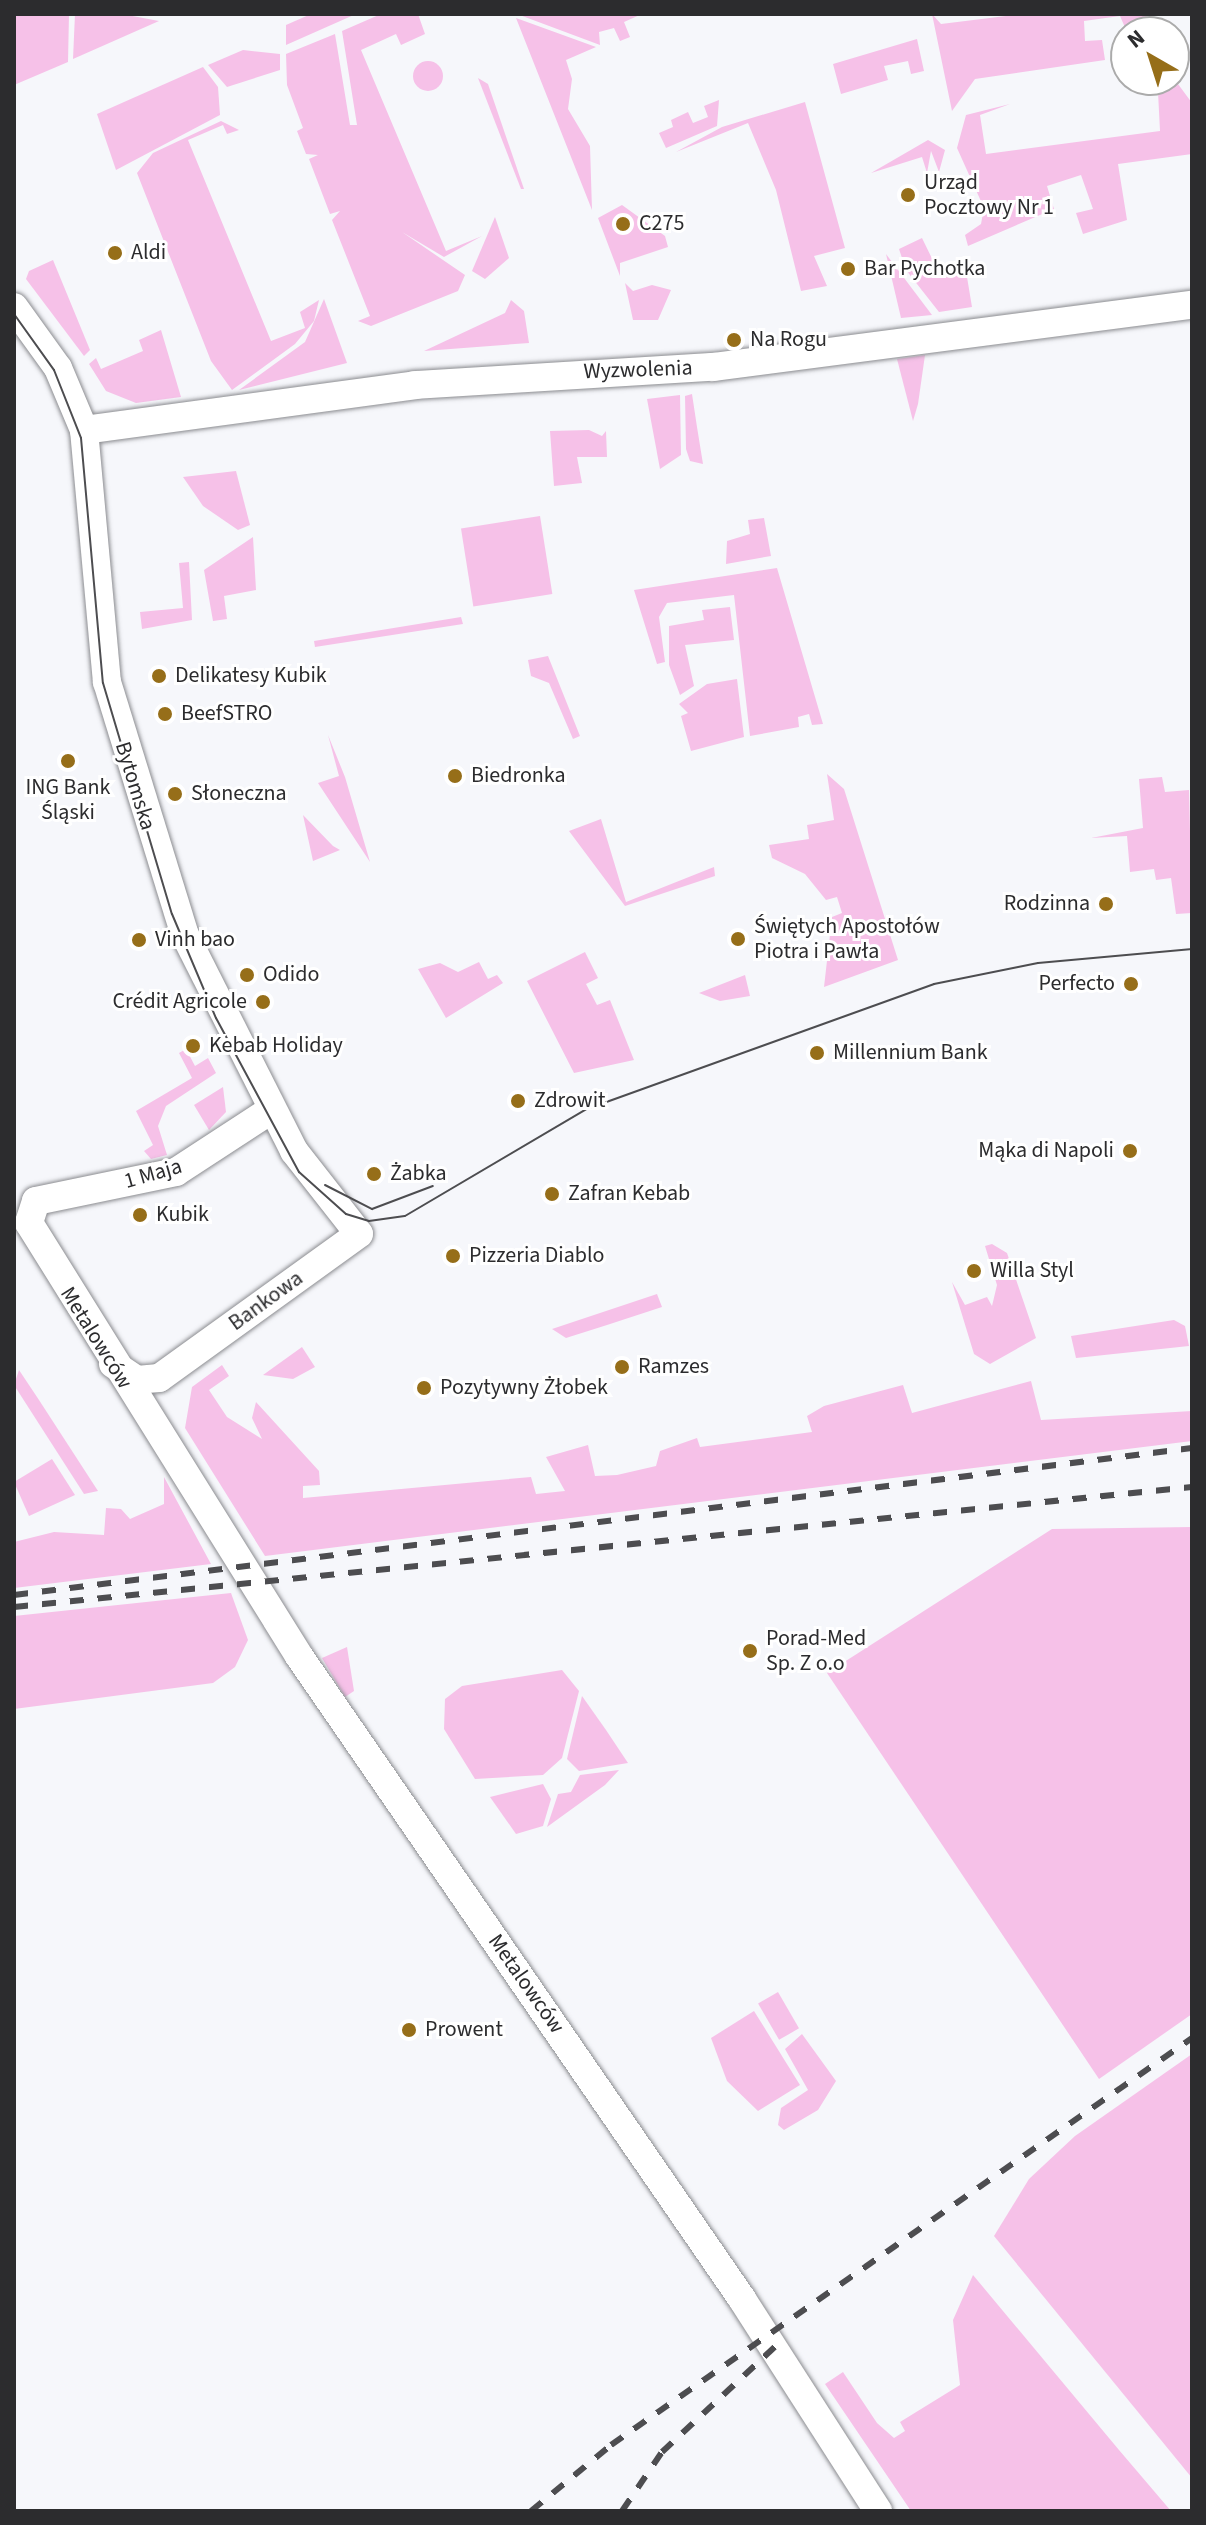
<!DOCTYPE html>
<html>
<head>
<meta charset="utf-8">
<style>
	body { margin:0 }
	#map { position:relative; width:1206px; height:2525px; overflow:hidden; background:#f6f7fb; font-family:"Source Sans 3",sans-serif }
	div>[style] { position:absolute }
	.green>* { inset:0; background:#f6c1e8; transform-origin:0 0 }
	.round { border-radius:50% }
	.roads { filter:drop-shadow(0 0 2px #8b8c90) drop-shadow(0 0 2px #8b8c90) }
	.tertiary>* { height:28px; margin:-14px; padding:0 14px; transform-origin:14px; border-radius:14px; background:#fff }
	.tram>* { height:2px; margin:-1px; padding:0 1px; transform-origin:1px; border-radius:1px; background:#4d4d50 }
	.rail>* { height:6px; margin-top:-3px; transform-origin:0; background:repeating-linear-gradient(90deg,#4d4d50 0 14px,transparent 0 28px) }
	.dots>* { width:22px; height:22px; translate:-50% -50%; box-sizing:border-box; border:4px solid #fff; border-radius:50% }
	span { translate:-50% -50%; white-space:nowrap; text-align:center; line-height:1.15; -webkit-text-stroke:6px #fff; paint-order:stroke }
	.poi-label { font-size:22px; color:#2c2c2e }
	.left { translate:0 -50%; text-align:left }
	.right { translate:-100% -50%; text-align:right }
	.street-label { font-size:22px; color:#2c2c2e }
	.frame { position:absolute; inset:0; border:16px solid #2c2c2e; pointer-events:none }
	.north { position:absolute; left:1110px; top:16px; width:80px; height:80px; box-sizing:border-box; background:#fff; border:2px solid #ababab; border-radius:50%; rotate:321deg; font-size:22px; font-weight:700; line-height:32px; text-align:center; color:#2c2c2e }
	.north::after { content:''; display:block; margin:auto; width:28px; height:36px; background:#966e19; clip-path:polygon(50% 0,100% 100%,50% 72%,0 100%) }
</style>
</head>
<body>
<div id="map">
	<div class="green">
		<div style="clip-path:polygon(14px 14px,69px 14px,68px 62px,14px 85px)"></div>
		<div style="clip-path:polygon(75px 14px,122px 14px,159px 21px,73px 59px)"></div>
		<div style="clip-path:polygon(311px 14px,356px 14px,286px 45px,286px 25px)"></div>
		<div style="clip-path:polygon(381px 14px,418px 14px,425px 34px,401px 45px,396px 34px,361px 50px,446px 251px,482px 236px,444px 257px,402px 232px,465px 275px,458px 291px,371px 326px,358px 321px,370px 316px,332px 220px,340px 211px,330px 214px,309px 159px,318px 155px,306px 154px,297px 131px,303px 128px,287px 85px,286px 54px,335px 34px,350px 125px,357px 125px,342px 31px)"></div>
		<div style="clip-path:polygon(517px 14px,642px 14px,624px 22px,630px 37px,620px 41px,614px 28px,599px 32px,600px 45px)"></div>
		<div style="clip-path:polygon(932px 14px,941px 24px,1023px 14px,1146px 14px,1151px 32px,1127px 32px,1120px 16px,1084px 21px,1085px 41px,1102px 40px,1105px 60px,975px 79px,952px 111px)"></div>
		<div style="clip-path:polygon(516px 18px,596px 47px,566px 60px,572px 79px,568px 109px,590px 146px,592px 210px)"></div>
		<div style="clip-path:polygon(917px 39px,924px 71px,911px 74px,908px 61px,884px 66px,888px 80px,841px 94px,833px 64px)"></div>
		<div style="clip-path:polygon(243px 50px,280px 54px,280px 70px,227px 87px,208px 65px)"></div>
		<div class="round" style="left:413px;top:61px;width:30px;height:30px"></div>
		<div style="clip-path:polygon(203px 67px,218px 87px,220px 115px,116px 170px,97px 114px)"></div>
		<div style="clip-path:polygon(478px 78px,488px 84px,524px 189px,521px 189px)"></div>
		<div style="clip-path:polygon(1178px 84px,1192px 103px,1192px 154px,1118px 164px,1127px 220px,1083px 234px,1076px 213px,1093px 209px,1081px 175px,1047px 186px,1054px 209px,968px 246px,965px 235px,981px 224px,984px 208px,957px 148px,966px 115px,1010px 104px,980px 115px,986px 154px,1160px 131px,1158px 92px,1134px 89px)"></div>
		<div style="clip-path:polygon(719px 100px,717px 126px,666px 148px,659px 133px,673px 127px,671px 120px,688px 112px,693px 123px,708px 117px,704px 106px)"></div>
		<div style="clip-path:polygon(805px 102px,845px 248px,814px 256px,827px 286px,801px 291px,776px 190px,748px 123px,676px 152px,722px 127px)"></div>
		<div style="clip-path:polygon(221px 121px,239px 130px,227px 134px,223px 125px,188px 140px,271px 341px,305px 328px,300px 312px,319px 300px,314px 321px,295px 344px,232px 390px,211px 361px,137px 173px,153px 153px)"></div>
		<div style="clip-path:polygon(928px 140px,945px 150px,939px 172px,931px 151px,927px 173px,922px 157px,871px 173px)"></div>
		<div style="clip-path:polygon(622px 205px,665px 236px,668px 247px,620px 263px,620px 276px,598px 218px)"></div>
		<div style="clip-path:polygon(495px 217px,509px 258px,485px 279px,472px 271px)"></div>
		<div style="clip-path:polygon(922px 238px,941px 277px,966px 271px,972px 307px,939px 312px,906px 270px,899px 249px)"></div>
		<div style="clip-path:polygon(886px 254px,932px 315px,901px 318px)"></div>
		<div style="clip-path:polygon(53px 260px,90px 350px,84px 356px,26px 279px,29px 271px)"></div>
		<div style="clip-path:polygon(625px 283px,633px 291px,652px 285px,671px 290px,658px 320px,633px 320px)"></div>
		<div style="clip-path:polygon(324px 299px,347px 363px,239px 390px,305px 342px)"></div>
		<div style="clip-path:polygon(511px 300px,524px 311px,529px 343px,424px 351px,505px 313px)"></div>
		<div style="clip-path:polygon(161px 330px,181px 397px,136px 403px,106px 391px,89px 364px,96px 358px,101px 369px,143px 351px,139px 340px)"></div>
		<div style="clip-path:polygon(925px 355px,918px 404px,913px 421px,897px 359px)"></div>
		<div style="clip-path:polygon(692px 394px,697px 427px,703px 464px,690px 461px,686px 449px,685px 396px)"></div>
		<div style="clip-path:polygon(680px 395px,681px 455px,660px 469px,647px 399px)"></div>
		<div style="clip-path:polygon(589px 430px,602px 436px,606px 431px,607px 457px,577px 457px,582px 483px,554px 486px,550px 431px)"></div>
		<div style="clip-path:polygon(236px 471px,250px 525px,238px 530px,203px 506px,183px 477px)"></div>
		<div style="left:540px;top:516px;width:79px;height:80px;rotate:81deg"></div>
		<div style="clip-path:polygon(764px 518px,771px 556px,726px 564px,727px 541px,750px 534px,748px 520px)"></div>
		<div style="clip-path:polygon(253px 537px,256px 590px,224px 596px,227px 619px,213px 621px,204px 570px)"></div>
		<div style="clip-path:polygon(189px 562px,192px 620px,142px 629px,140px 612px,183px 608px,179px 563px)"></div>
		<div style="clip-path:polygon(777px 568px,823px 724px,812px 725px,809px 714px,798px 717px,799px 727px,750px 736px,734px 595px,667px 603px,659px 617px,665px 662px,657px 664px,634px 590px)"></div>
		<div style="clip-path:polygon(730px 607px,734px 640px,685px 645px,694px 686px,680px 695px,669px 665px,669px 626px,704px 620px,702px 610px)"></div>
		<div style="clip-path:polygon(461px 617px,463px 624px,315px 647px,314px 641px)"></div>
		<div style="clip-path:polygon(548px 656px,580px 736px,573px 739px,549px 683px,531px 676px,528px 660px)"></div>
		<div style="clip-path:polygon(737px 679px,744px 737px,691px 751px,681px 716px,688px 713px,679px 704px,707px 684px)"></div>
		<div style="clip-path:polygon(328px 735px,345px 777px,370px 862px,318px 783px,339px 776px)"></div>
		<div style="clip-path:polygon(827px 774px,844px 789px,898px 960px,824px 987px,832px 917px,842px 913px,837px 897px,826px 900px,805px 874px,772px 858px,769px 845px,809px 839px,807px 825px,834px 820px)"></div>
		<div style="clip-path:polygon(1162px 777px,1165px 792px,1189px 790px,1192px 913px,1176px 914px,1171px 878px,1156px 880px,1154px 869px,1130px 872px,1127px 836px,1091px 838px,1143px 828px,1139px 779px)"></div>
		<div style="clip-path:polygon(303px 815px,333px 846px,340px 850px,313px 861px)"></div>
		<div style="clip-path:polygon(601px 819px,626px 902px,714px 867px,715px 876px,625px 906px,569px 831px)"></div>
		<div style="clip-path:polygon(585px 952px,598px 978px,586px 984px,597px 1005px,610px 1000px,634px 1060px,574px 1073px,527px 981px)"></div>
		<div style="clip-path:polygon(479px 962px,488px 979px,497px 975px,503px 983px,446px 1018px,418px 969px,440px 963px,458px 972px)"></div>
		<div style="clip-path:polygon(745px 975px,750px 996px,720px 1001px,699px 993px)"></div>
		<div style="clip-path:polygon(186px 1049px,195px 1066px,208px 1058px,216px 1073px,166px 1106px,158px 1126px,167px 1155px,151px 1159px,144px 1151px,153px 1145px,136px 1111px,192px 1078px,179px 1053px)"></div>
		<div style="clip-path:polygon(223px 1087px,226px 1112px,209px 1130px,194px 1105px)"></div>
		<div style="clip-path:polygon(992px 1244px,1007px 1253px,1036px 1338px,990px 1364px,974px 1354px,952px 1282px,965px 1305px,987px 1297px,992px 1306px,997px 1285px,985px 1246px)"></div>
		<div style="clip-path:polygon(657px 1294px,662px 1307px,607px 1325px,566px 1338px,552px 1329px)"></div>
		<div style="clip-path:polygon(1174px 1320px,1185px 1326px,1189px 1346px,1076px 1358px,1071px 1336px)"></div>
		<div style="clip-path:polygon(302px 1347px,315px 1367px,293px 1379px,263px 1375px)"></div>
		<div style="clip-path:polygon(222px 1365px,229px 1376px,209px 1390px,227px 1417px,262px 1439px,252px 1418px,256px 1402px,319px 1471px,320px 1485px,303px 1486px,303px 1498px,531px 1477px,536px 1494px,565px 1491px,546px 1457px,588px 1445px,595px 1476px,617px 1475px,656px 1466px,660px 1451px,697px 1438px,700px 1447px,812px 1432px,807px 1416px,824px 1406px,903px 1385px,912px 1413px,1031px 1381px,1041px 1420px,1192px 1411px,1192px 1441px,265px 1556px,185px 1428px,192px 1387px)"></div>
		<div style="clip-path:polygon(19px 1370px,39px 1400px,98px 1491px,84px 1494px,14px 1385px)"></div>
		<div style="clip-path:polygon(52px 1459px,75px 1495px,29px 1516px,14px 1482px)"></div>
		<div style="clip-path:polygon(164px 1477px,211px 1564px,14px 1588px,14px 1542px,54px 1532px,104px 1535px,106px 1508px,121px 1509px,130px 1519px,164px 1504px)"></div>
		<div style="clip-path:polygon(1192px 1527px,1192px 2014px,1099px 2079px,827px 1673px,1052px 1529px)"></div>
		<div style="clip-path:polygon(231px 1593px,248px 1640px,235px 1667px,213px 1683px,14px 1709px,14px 1616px)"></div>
		<div style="clip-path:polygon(347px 1647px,354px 1691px,345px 1697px,322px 1658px)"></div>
		<div style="clip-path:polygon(562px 1670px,579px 1691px,562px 1758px,543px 1775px,475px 1779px,444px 1729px,445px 1699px,462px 1686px)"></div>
		<div style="clip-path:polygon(582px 1696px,606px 1730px,628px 1763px,579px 1771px,567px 1759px)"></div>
		<div style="clip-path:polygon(619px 1770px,605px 1785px,547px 1827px,558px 1794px,571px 1792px,580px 1775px)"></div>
		<div style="clip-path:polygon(543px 1784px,551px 1799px,543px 1826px,516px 1834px,490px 1797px)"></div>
		<div style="left:778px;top:1992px;width:42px;height:23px;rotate:60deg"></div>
		<div style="clip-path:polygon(754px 2011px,800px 2085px,758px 2111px,727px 2081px,711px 2038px)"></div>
		<div style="clip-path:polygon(802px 2034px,836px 2081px,818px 2110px,784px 2130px,778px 2125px,781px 2108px,808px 2090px,785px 2049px)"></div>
		<div style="clip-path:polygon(1192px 2054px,1192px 2478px,994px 2236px,1029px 2179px,1075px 2136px)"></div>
		<div style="clip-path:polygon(973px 2275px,1119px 2450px,1171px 2511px,911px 2511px,825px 2384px,843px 2372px,877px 2423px,894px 2438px,905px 2431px,900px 2422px,960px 2385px,953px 2320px)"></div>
	</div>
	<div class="roads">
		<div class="tertiary">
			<div style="left:14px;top:307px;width:75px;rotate:54.2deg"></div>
			<div style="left:58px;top:368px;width:67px;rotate:67.2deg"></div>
			<div style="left:84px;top:430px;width:253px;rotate:84.8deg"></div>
			<div style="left:107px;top:682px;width:265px;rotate:72.9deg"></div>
			<div style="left:185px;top:935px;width:242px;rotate:63.2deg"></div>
			<div style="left:294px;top:1151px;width:105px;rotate:51.9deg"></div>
			<div style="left:359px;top:1234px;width:246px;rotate:144.2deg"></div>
			<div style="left:159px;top:1378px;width:22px;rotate:175deg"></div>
			<div style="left:137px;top:1380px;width:29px;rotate:-146deg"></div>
			<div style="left:84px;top:430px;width:334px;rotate:-7.7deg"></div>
			<div style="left:415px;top:385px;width:299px;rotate:-3.5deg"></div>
			<div style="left:713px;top:367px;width:483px;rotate:-7.4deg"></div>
			<div style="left:271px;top:1110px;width:113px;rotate:146.9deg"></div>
			<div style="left:176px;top:1172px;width:143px;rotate:168.3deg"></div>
			<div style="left:36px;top:1201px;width:23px;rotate:108deg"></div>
			<div style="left:29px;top:1223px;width:510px;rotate:58.05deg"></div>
			<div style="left:299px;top:1656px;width:781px;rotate:55.43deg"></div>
			<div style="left:742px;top:2299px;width:252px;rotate:57.3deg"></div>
		</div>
	</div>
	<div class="tram">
		<div style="left:14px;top:314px;width:69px;rotate:54.5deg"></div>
		<div style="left:54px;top:370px;width:73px;rotate:68.3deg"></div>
		<div style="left:81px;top:438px;width:246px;rotate:84.9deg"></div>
		<div style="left:103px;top:683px;width:241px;rotate:73.4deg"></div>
		<div style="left:172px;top:914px;width:113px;rotate:67.1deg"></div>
		<div style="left:216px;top:1018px;width:175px;rotate:61.7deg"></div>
		<div style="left:299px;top:1172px;width:63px;rotate:41.8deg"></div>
		<div style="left:346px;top:1214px;width:24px;rotate:17deg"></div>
		<div style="left:369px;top:1221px;width:36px;rotate:-8deg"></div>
		<div style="left:405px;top:1216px;width:211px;rotate:-30.5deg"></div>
		<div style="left:587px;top:1109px;width:369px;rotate:-19.8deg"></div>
		<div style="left:934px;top:984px;width:106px;rotate:-11.4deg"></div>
		<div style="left:1038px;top:963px;width:155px;rotate:-5.2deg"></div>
		<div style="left:325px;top:1185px;width:53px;rotate:27.1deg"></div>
		<div style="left:372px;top:1209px;width:65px;rotate:-20.7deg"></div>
	</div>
	<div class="rail">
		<div style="left:14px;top:1595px;width:1187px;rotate:-7.11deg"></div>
		<div style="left:14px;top:1607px;width:1184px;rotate:-5.82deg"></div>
		<div style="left:531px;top:2511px;width:104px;rotate:-39.5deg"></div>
		<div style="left:611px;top:2445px;width:709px;rotate:-35.01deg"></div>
		<div style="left:622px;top:2511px;width:71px;rotate:-55.9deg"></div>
		<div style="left:662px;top:2452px;width:161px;rotate:-43deg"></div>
	</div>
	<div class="dots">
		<div style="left:908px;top:195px;background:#966e19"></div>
		<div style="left:623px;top:224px;background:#966e19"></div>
		<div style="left:115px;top:253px;background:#966e19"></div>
		<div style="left:848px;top:269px;background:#966e19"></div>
		<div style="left:734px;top:340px;background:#966e19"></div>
		<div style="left:159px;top:676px;background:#966e19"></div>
		<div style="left:165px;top:714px;background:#966e19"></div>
		<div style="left:68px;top:761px;background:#966e19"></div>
		<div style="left:455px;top:776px;background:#966e19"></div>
		<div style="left:175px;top:794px;background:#966e19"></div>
		<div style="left:1106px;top:904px;background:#966e19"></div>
		<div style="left:738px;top:939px;background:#966e19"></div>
		<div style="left:139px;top:940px;background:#966e19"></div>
		<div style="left:247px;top:975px;background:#966e19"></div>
		<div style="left:1131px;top:984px;background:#966e19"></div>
		<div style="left:263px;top:1002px;background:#966e19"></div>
		<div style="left:193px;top:1046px;background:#966e19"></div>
		<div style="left:817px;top:1053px;background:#966e19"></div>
		<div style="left:518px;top:1101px;background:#966e19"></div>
		<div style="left:1130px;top:1151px;background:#966e19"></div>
		<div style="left:374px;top:1174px;background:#966e19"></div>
		<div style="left:552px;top:1194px;background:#966e19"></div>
		<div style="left:140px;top:1215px;background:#966e19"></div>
		<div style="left:453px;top:1256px;background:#966e19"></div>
		<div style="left:974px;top:1271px;background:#966e19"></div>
		<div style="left:622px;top:1367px;background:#966e19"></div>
		<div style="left:424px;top:1388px;background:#966e19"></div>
		<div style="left:750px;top:1651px;background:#966e19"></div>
		<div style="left:409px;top:2030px;background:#966e19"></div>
	</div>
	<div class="poi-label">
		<span class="left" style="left:924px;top:195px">Urząd<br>Pocztowy Nr 1</span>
		<span class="left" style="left:639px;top:224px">C275</span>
		<span class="left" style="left:131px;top:253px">Aldi</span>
		<span class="left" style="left:864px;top:269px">Bar Pychotka</span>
		<span class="left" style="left:750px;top:340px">Na Rogu</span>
		<span class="left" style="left:175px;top:676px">Delikatesy Kubik</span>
		<span class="left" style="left:181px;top:714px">BeefSTRO</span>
		<span class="left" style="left:471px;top:776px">Biedronka</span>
		<span style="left:68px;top:800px">ING Bank<br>Śląski</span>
		<span class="left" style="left:191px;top:794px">Słoneczna</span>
		<span class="right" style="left:1090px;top:904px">Rodzinna</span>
		<span class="left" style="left:754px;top:939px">Świętych Apostołów<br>Piotra i Pawła</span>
		<span class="left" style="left:155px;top:940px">Vinh bao</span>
		<span class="left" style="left:263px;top:975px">Odido</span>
		<span class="right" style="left:1115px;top:984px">Perfecto</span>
		<span class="right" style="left:247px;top:1002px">Crédit Agricole</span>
		<span class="left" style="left:209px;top:1046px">Kebab Holiday</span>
		<span class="left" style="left:833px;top:1053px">Millennium Bank</span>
		<span class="left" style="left:534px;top:1101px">Zdrowit</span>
		<span class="right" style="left:1114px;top:1151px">Mąka di Napoli</span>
		<span class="left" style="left:390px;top:1174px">Żabka</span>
		<span class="left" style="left:568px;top:1194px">Zafran Kebab</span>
		<span class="left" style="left:156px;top:1215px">Kubik</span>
		<span class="left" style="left:469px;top:1256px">Pizzeria Diablo</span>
		<span class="left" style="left:990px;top:1271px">Willa Styl</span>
		<span class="left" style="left:638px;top:1367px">Ramzes</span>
		<span class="left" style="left:440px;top:1388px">Pozytywny Żłobek</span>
		<span class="left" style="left:766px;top:1651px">Porad-Med<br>Sp. Z o.o</span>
		<span class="left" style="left:425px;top:2030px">Prowent</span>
	</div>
	<div class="street-label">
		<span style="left:638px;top:370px;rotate:-2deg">Wyzwolenia</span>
		<span style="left:135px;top:786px;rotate:73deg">Bytomska</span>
		<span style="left:153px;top:1174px;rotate:-16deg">1 Maja</span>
		<span style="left:266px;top:1301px;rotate:-36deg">Bankowa</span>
		<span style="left:96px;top:1338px;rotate:58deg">Metalowców</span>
		<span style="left:526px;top:1984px;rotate:55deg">Metalowców</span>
	</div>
	<div class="frame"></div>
	<div class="north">N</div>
</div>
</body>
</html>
